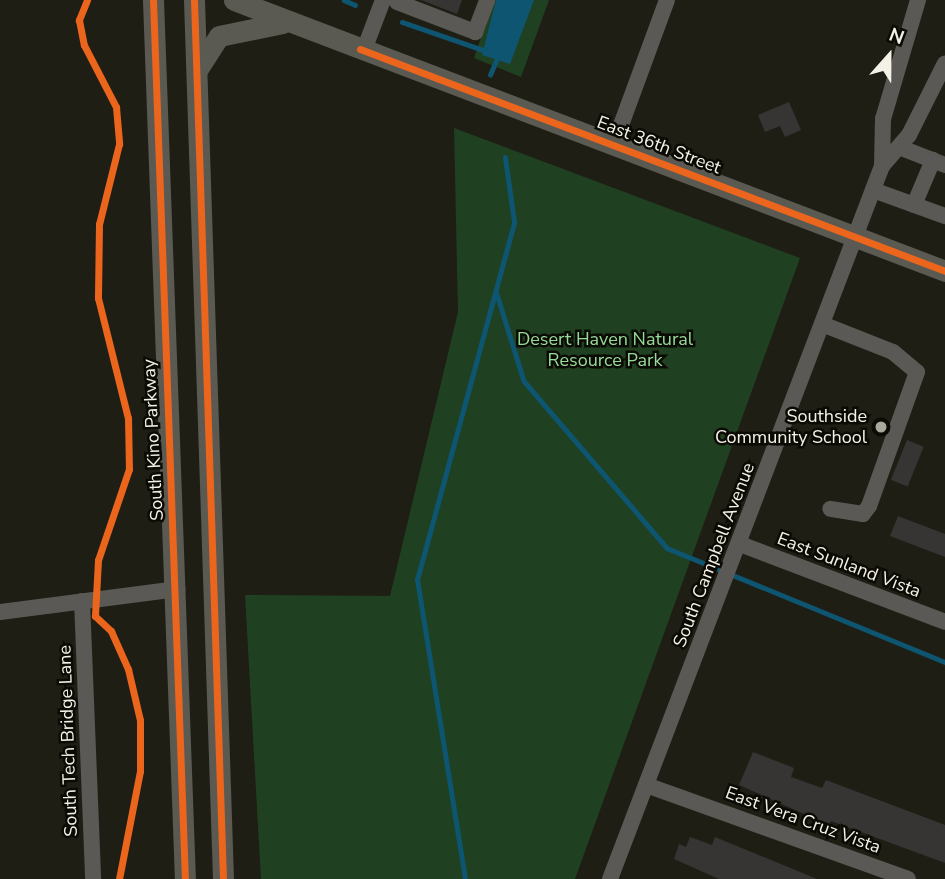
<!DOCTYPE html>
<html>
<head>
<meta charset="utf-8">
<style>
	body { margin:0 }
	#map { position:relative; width:945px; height:879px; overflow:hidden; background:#1f1e14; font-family:"Nunito Sans",sans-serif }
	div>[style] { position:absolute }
	.green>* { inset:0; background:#1f4121 }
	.water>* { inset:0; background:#0e5571 }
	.stream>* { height:4.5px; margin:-2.25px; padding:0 2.25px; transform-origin:2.25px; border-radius:2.25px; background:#0e5571 }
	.building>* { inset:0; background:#373533; transform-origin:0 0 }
	.minor>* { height:16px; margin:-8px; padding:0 8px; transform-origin:8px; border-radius:8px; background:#5a5955 }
	.major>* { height:21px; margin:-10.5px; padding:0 10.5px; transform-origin:10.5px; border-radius:10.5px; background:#5a5a53 }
	.cycleway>* { height:7px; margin:-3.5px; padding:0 3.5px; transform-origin:3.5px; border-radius:3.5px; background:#eb651d }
	.dots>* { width:19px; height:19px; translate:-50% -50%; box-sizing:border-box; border:4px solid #0c0a04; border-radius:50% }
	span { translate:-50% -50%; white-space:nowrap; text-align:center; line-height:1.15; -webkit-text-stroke:5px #0c0a04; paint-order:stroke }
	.street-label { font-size:18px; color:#f4f2e7 }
	.park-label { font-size:18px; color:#95dc99 }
	.poi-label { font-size:18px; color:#f4f2e7 }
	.right { translate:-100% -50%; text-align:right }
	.north { position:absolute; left:854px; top:21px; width:70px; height:70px; -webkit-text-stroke:5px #0c0a04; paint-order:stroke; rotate:21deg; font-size:19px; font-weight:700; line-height:28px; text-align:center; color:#f4f2e7 }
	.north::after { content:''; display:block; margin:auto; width:24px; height:32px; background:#f4f2e7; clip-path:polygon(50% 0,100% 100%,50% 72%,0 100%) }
</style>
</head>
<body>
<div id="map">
	<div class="green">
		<div style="clip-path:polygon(494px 0,549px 0,521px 77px,474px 58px)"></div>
		<div style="clip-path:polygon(454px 128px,800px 258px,575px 879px,261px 879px,245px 595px,390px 596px,458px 312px)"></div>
	</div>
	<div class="water">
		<div style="clip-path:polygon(496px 0,534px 0,510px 64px,482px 55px)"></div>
	</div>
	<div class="stream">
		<div style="left:344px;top:0;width:12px;rotate:24deg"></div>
		<div style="left:402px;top:22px;width:89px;rotate:19deg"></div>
		<div style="left:490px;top:75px;width:21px;rotate:-67deg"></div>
		<div style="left:496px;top:291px;width:94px;rotate:72.7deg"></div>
		<div style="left:524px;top:381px;width:220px;rotate:49.4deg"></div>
		<div style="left:667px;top:548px;width:300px;rotate:22.3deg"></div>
		<div style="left:465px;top:879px;width:303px;rotate:-99.1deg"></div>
		<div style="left:417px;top:580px;width:371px;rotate:-74.8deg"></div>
		<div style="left:514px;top:222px;width:65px;rotate:-98deg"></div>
	</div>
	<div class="building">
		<div style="clip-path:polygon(421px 0,462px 0,457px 14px)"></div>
		<div style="clip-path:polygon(789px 102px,801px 130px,785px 137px,780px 126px,765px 132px,758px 115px)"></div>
		<div style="left:907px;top:440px;width:18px;height:43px;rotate:22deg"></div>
		<div style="clip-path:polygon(898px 516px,945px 534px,945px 557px,890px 536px)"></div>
		<div style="clip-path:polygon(753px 752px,794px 768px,791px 777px,822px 788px,826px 780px,945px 825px,945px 863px,831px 821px,829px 825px,739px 785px)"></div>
		<div style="clip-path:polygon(690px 837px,712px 845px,715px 837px,817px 879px,719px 879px,674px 859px,679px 844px,686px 847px)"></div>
	</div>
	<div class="minor">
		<div style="left:397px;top:2px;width:84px;rotate:21deg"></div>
		<div style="left:475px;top:32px;width:34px;rotate:-69deg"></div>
		<div style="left:364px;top:50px;width:53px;rotate:-69.2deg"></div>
		<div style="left:614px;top:144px;width:153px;rotate:-69.8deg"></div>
		<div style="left:899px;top:147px;width:49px;rotate:21.4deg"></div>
		<div style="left:882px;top:166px;width:41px;rotate:-48.9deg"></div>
		<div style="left:909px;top:135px;width:80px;rotate:-63.4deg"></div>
		<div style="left:873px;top:190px;width:77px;rotate:19.9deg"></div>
		<div style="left:914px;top:205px;width:49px;rotate:-67.1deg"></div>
		<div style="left:822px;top:324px;width:76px;rotate:21.5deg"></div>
		<div style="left:893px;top:352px;width:31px;rotate:40deg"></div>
		<div style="left:917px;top:372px;width:142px;rotate:109.7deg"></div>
		<div style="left:869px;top:506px;width:10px;rotate:127deg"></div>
		<div style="left:863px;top:514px;width:33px;rotate:-171deg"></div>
		<div style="left:740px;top:544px;width:219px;rotate:20.8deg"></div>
		<div style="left:82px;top:601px;width:278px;rotate:87.7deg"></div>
		<div style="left:0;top:612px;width:179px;rotate:-7.4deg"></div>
		<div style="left:646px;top:785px;width:278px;rotate:19.7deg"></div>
		<div style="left:610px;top:879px;width:763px;rotate:-69.12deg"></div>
		<div style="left:882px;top:166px;width:47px;rotate:-88.8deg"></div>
		<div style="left:883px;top:119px;width:124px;rotate:-73.6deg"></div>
	</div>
	<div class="major">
		<div style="left:153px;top:0;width:880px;rotate:87.92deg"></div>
		<div style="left:194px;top:0;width:879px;rotate:88.11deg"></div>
		<div style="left:234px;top:0;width:761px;rotate:20.86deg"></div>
		<div style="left:197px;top:70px;width:40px;rotate:-57.1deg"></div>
		<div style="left:219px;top:36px;width:65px;rotate:-11.5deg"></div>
	</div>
	<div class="cycleway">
		<div style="left:87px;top:0;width:22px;rotate:112deg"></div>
		<div style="left:79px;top:20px;width:25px;rotate:79deg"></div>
		<div style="left:84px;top:45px;width:70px;rotate:62.7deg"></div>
		<div style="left:116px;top:107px;width:37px;rotate:85deg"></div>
		<div style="left:119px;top:144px;width:82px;rotate:104deg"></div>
		<div style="left:99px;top:224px;width:74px;rotate:90.8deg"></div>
		<div style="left:98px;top:298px;width:124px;rotate:76deg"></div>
		<div style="left:128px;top:418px;width:51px;rotate:88.9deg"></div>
		<div style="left:129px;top:469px;width:96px;rotate:108.8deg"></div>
		<div style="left:98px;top:560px;width:56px;rotate:93.1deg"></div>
		<div style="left:95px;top:616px;width:22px;rotate:43deg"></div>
		<div style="left:111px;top:631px;width:42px;rotate:65.9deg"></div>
		<div style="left:128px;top:669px;width:52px;rotate:76.8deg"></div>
		<div style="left:140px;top:720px;width:51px;rotate:90deg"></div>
		<div style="left:140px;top:771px;width:110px;rotate:101deg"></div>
		<div style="left:153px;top:0;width:880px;rotate:87.92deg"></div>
		<div style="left:194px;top:0;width:879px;rotate:88.11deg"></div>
		<div style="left:360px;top:49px;width:626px;rotate:20.78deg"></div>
	</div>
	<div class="dots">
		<div style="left:881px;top:427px;background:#a9a89d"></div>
	</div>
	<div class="street-label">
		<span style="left:659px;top:145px;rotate:21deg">East 36th Street</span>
		<span style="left:153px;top:440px;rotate:-93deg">South Kino Parkway</span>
		<span style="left:714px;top:555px;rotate:-69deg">South Campbell Avenue</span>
		<span style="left:849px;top:565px;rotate:21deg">East Sunland Vista</span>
		<span style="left:68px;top:741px;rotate:-92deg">South Tech Bridge Lane</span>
		<span style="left:803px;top:820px;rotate:20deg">East Vera Cruz Vista</span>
	</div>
	<div class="park-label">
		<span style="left:605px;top:350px">Desert Haven Natural<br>Resource Park</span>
	</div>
	<div class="poi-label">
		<span class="right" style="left:867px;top:427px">Southside<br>Community School</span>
	</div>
	<div class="north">N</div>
</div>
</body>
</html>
